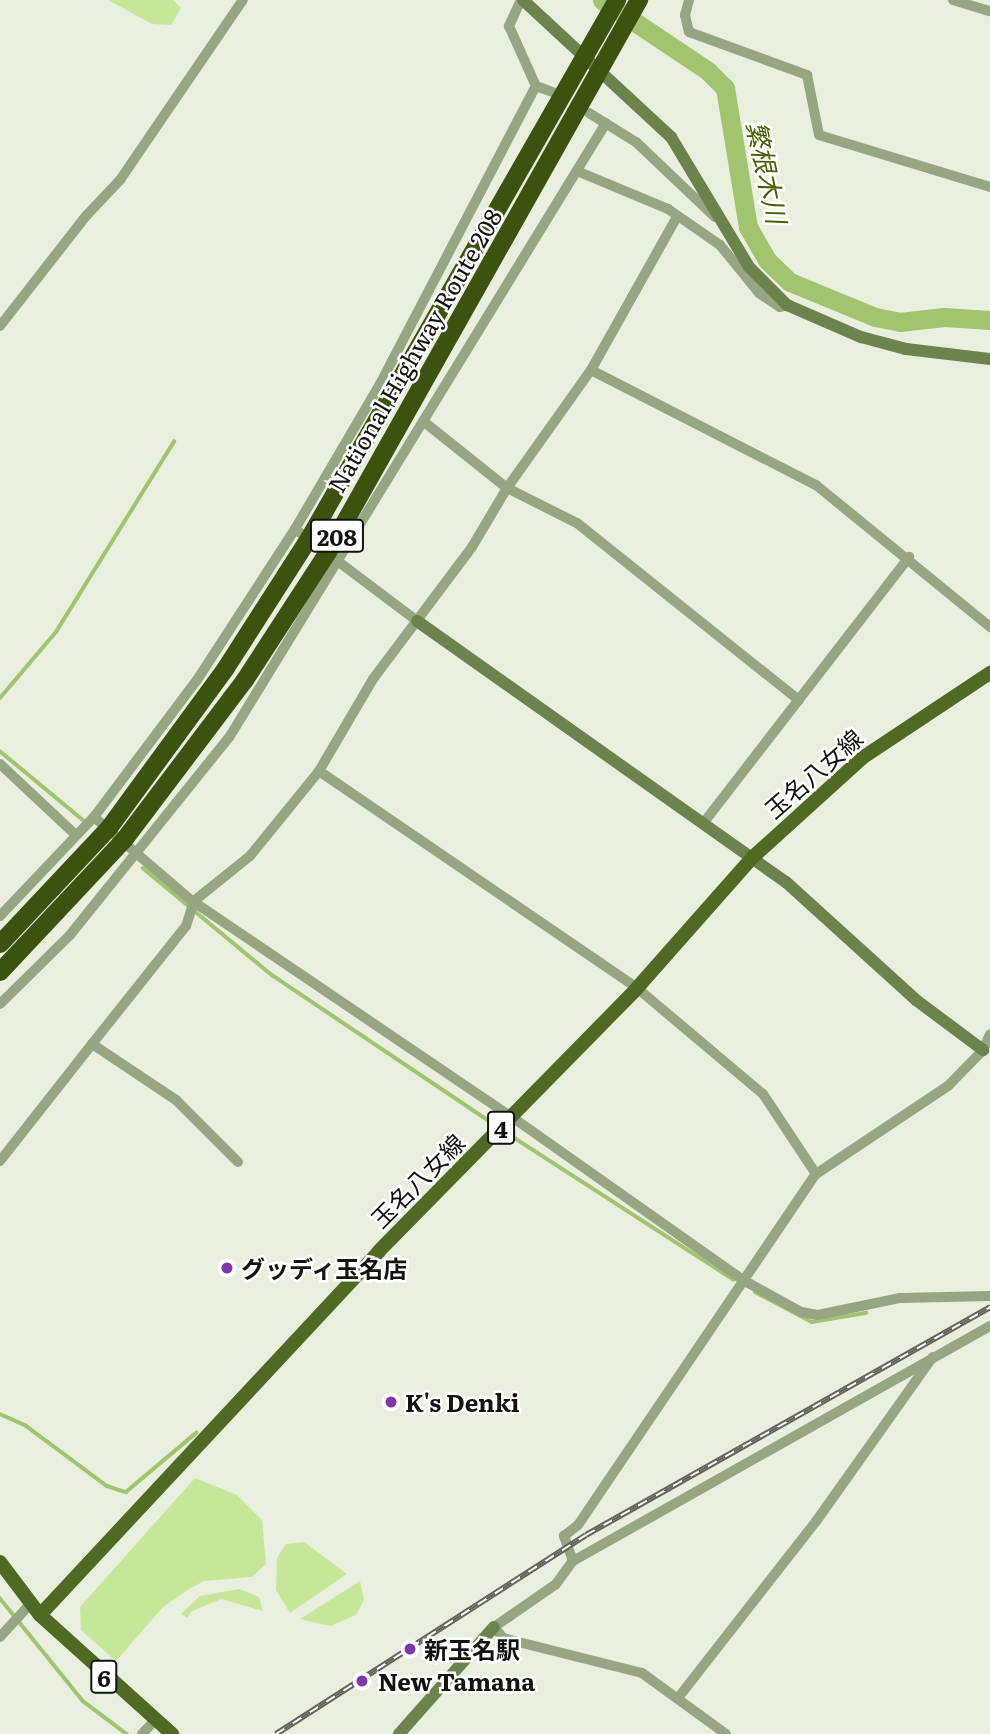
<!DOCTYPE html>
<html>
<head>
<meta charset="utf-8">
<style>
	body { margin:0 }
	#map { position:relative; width:990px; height:1734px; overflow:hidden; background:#e8efdf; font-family:Literata,"Noto Sans JP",serif }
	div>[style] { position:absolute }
	.green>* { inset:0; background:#c6e698 }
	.stream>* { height:3.5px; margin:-1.75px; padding:0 1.75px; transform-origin:1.75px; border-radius:1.75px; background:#a2c46f }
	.river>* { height:19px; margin:-9.5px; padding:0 9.5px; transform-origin:9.5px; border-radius:9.5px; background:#a2c46f }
	.street>* { height:10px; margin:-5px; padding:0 5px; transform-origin:5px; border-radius:5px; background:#96a682 }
	.secondary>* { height:12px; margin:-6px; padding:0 6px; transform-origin:6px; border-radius:6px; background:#6d834e }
	.primary>* { height:14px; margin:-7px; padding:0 7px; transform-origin:7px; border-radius:7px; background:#506a24 }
	.highway>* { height:18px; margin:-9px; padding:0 9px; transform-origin:9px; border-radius:9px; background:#3c5310 }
	.rail>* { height:6px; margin-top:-3px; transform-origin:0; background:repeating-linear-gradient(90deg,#fff 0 10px,#60645b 0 20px); box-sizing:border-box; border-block:2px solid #60645b }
	.dots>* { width:19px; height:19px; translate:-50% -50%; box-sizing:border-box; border:4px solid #fff; border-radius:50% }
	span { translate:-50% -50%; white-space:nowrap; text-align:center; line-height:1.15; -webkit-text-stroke:5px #fff; paint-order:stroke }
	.shield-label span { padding:2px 5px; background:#fff; border:2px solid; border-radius:5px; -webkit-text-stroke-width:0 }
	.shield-label { font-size:23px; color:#11140e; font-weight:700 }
	.street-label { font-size:24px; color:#11140e }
	.poi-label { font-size:24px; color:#11140e; font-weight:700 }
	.left { translate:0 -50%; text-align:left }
	.water-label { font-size:26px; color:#456200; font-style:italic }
</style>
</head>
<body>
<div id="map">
	<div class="green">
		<div style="clip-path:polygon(108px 0,173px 0,181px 8px,171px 25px,152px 24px)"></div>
		<div style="clip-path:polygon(195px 1478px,237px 1495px,262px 1520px,266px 1564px,252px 1577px,204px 1581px,189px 1589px,163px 1607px,116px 1661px,81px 1630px,80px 1607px)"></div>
		<div style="clip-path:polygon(304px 1542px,347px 1574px,290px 1613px,276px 1590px,277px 1558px,286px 1544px)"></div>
		<div style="clip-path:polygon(360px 1581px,364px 1600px,356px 1615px,330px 1626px,300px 1619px)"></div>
		<div style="clip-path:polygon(239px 1589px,259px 1597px,263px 1611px,221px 1599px,192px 1611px,187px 1618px,181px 1614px,200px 1596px)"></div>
	</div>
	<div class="stream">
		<div style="left:0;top:698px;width:87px;rotate:-49.7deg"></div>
		<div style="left:56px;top:632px;width:224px;rotate:-58.2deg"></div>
		<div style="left:0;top:751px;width:108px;rotate:39.7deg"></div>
		<div style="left:143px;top:868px;width:168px;rotate:39.7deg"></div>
		<div style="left:272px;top:975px;width:269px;rotate:33.9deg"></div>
		<div style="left:504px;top:1131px;width:273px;rotate:32.9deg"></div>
		<div style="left:755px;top:1292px;width:64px;rotate:27.8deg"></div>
		<div style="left:812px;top:1322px;width:55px;rotate:-9.5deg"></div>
		<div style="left:0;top:1414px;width:27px;rotate:24deg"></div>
		<div style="left:25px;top:1425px;width:102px;rotate:36.6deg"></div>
		<div style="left:107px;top:1486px;width:20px;rotate:18deg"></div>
		<div style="left:126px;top:1492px;width:92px;rotate:-40.1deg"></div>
		<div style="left:0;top:1598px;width:132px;rotate:51.1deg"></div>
		<div style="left:83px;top:1701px;width:55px;rotate:36.9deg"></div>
	</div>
	<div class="river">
		<div style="left:602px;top:0;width:128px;rotate:33.8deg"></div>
		<div style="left:708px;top:71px;width:24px;rotate:45deg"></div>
		<div style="left:725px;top:88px;width:141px;rotate:80.6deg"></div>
		<div style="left:748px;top:227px;width:39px;rotate:60deg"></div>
		<div style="left:768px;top:261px;width:30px;rotate:44deg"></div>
		<div style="left:790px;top:282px;width:92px;rotate:22.4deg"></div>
		<div style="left:875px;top:317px;width:25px;rotate:11deg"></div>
		<div style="left:900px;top:322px;width:44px;rotate:-6.5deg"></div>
		<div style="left:944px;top:317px;width:46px;rotate:3.7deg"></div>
	</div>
	<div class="street">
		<div style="left:521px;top:0;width:29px;rotate:115deg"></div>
		<div style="left:509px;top:26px;width:66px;rotate:65.8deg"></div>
		<div style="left:536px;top:86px;width:20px;rotate:20deg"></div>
		<div style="left:689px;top:0;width:16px;rotate:105deg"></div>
		<div style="left:685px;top:15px;width:17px;rotate:77deg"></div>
		<div style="left:689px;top:32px;width:126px;rotate:20deg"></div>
		<div style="left:807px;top:75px;width:61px;rotate:78.7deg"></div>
		<div style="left:819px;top:135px;width:179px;rotate:16.9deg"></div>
		<div style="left:953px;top:0;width:39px;rotate:17deg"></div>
		<div style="left:589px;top:113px;width:55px;rotate:31.7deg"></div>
		<div style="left:636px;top:142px;width:109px;rotate:43.5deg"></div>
		<div style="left:577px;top:171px;width:99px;rotate:22.7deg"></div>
		<div style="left:668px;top:209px;width:63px;rotate:34.7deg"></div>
		<div style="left:720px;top:245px;width:62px;rotate:50.9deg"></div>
		<div style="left:759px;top:293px;width:25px;rotate:34deg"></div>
		<div style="left:780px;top:307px;width:7px;rotate:-16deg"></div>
		<div style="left:0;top:326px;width:140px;rotate:-52deg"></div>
		<div style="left:86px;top:216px;width:50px;rotate:-46.6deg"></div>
		<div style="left:120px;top:180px;width:218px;rotate:-55.7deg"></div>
		<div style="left:591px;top:370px;width:253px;rotate:27.1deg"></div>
		<div style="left:816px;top:485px;width:225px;rotate:39.2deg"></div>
		<div style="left:423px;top:421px;width:107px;rotate:38.6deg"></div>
		<div style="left:507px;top:488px;width:78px;rotate:26.6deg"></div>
		<div style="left:577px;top:523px;width:284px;rotate:38.6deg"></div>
		<div style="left:295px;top:529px;width:153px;rotate:37deg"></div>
		<div style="left:0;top:764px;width:104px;rotate:43.1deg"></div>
		<div style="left:319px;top:771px;width:385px;rotate:34.3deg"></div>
		<div style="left:637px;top:988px;width:165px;rotate:40.1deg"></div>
		<div style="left:763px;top:1094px;width:96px;rotate:56.5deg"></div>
		<div style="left:94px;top:817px;width:128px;rotate:40.6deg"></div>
		<div style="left:191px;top:900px;width:387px;rotate:34.1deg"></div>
		<div style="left:512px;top:1117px;width:283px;rotate:35.2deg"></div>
		<div style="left:743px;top:1280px;width:66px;rotate:28.9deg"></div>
		<div style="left:801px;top:1312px;width:17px;rotate:10deg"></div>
		<div style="left:818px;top:1315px;width:84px;rotate:-11.7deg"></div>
		<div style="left:900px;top:1298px;width:90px;rotate:-1.3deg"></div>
		<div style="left:705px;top:821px;width:334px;rotate:-52.3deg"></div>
		<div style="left:0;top:916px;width:137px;rotate:-46.5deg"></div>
		<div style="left:94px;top:817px;width:171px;rotate:-53.1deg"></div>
		<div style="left:197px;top:680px;width:180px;rotate:-57deg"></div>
		<div style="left:295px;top:529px;width:168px;rotate:-59.6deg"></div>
		<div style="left:380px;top:384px;width:336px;rotate:-62.4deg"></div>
		<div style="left:0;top:1004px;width:98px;rotate:-44.6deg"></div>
		<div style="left:70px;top:935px;width:255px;rotate:-51.2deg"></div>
		<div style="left:230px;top:736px;width:719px;rotate:-58.48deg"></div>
		<div style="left:0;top:1161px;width:149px;rotate:-51.8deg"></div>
		<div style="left:238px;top:1162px;width:88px;rotate:-135deg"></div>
		<div style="left:176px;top:1100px;width:101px;rotate:-146.3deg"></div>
		<div style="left:92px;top:1044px;width:151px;rotate:-51.5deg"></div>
		<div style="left:186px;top:926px;width:26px;rotate:-72deg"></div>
		<div style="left:194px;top:901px;width:72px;rotate:-38.8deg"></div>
		<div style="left:250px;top:856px;width:109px;rotate:-50.9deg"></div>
		<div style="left:319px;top:771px;width:107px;rotate:-59.6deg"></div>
		<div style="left:373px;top:679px;width:165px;rotate:-53.1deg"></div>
		<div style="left:472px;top:547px;width:69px;rotate:-59.3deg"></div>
		<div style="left:507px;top:488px;width:145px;rotate:-54.6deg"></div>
		<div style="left:591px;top:370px;width:176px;rotate:-60.7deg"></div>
		<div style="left:573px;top:1561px;width:27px;rotate:-110deg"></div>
		<div style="left:564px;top:1536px;width:18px;rotate:-38deg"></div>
		<div style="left:578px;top:1525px;width:424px;rotate:-55.9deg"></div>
		<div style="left:816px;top:1174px;width:159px;rotate:-33.7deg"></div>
		<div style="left:948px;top:1086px;width:50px;rotate:-45.8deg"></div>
		<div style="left:983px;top:1050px;width:17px;rotate:-66deg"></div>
		<div style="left:0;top:1637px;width:46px;rotate:-47.6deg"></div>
		<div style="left:678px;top:1698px;width:226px;rotate:-52deg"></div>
		<div style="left:817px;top:1520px;width:200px;rotate:-54.6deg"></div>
		<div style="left:142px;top:1734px;width:18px;rotate:-47deg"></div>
		<div style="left:726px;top:1734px;width:104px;rotate:-144deg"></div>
		<div style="left:642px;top:1673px;width:143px;rotate:-165.9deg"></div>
		<div style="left:503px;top:1638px;width:14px;rotate:-129deg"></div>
		<div style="left:494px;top:1627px;width:75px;rotate:-34.7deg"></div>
		<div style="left:556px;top:1584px;width:29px;rotate:-54deg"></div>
		<div style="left:573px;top:1561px;width:479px;rotate:-29.4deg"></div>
	</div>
	<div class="secondary">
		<div style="left:523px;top:0;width:202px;rotate:42.8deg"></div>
		<div style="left:671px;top:137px;width:152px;rotate:59deg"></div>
		<div style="left:749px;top:267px;width:54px;rotate:45deg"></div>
		<div style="left:787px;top:305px;width:81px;rotate:23.4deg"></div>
		<div style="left:861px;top:337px;width:47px;rotate:14.9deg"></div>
		<div style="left:906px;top:349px;width:85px;rotate:6.8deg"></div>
		<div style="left:417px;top:621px;width:452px;rotate:35.3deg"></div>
		<div style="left:786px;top:882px;width:176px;rotate:42.2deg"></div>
		<div style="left:916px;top:1000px;width:84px;rotate:36.7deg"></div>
		<div style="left:399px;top:1734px;width:143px;rotate:-48.4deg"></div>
	</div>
	<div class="primary">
		<div style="left:0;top:1562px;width:66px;rotate:53deg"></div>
		<div style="left:40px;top:1615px;width:178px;rotate:42deg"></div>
		<div style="left:40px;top:1615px;width:497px;rotate:-47deg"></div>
		<div style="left:379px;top:1251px;width:368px;rotate:-45.5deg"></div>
		<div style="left:637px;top:988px;width:175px;rotate:-48.5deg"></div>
		<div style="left:753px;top:857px;width:147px;rotate:-42.2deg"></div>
		<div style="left:862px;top:758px;width:154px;rotate:-33.6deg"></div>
	</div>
	<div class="highway">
		<div style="left:0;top:944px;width:159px;rotate:-46.8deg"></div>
		<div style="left:109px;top:828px;width:198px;rotate:-53.8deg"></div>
		<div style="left:226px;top:668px;width:156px;rotate:-57.3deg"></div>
		<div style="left:310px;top:537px;width:619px;rotate:-60.24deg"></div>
		<div style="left:0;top:972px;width:181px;rotate:-46.8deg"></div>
		<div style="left:124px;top:840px;width:201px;rotate:-52.9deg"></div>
		<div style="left:245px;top:680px;width:153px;rotate:-57deg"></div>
		<div style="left:328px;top:552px;width:634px;rotate:-60.6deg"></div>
	</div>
	<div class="rail">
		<div style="left:276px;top:1734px;width:368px;rotate:-32.7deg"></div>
		<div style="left:586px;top:1535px;width:464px;rotate:-29.4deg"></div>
	</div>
	<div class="dots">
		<div style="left:227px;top:1268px;background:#7f36a8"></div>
		<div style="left:391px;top:1402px;background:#7f36a8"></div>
		<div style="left:410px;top:1649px;background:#7f36a8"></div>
		<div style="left:362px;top:1681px;background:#7f36a8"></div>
	</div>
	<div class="shield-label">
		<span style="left:337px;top:536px">208</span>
		<span style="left:501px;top:1128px">4</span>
		<span style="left:104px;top:1677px">6</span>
	</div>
	<div class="street-label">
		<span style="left:414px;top:350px;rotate:-60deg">National Highway Route 208</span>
		<span style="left:813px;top:773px;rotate:-41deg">玉名八女線</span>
		<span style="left:417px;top:1180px;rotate:-45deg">玉名八女線</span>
	</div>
	<div class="poi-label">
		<span class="left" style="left:241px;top:1268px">グッディ玉名店</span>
		<span class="left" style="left:405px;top:1402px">K's Denki</span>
		<span class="left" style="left:424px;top:1649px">新玉名駅</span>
		<span class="left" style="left:378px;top:1681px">New Tamana</span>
	</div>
	<div class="water-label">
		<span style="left:768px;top:172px;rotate:78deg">繁根木川</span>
	</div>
</div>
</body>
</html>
